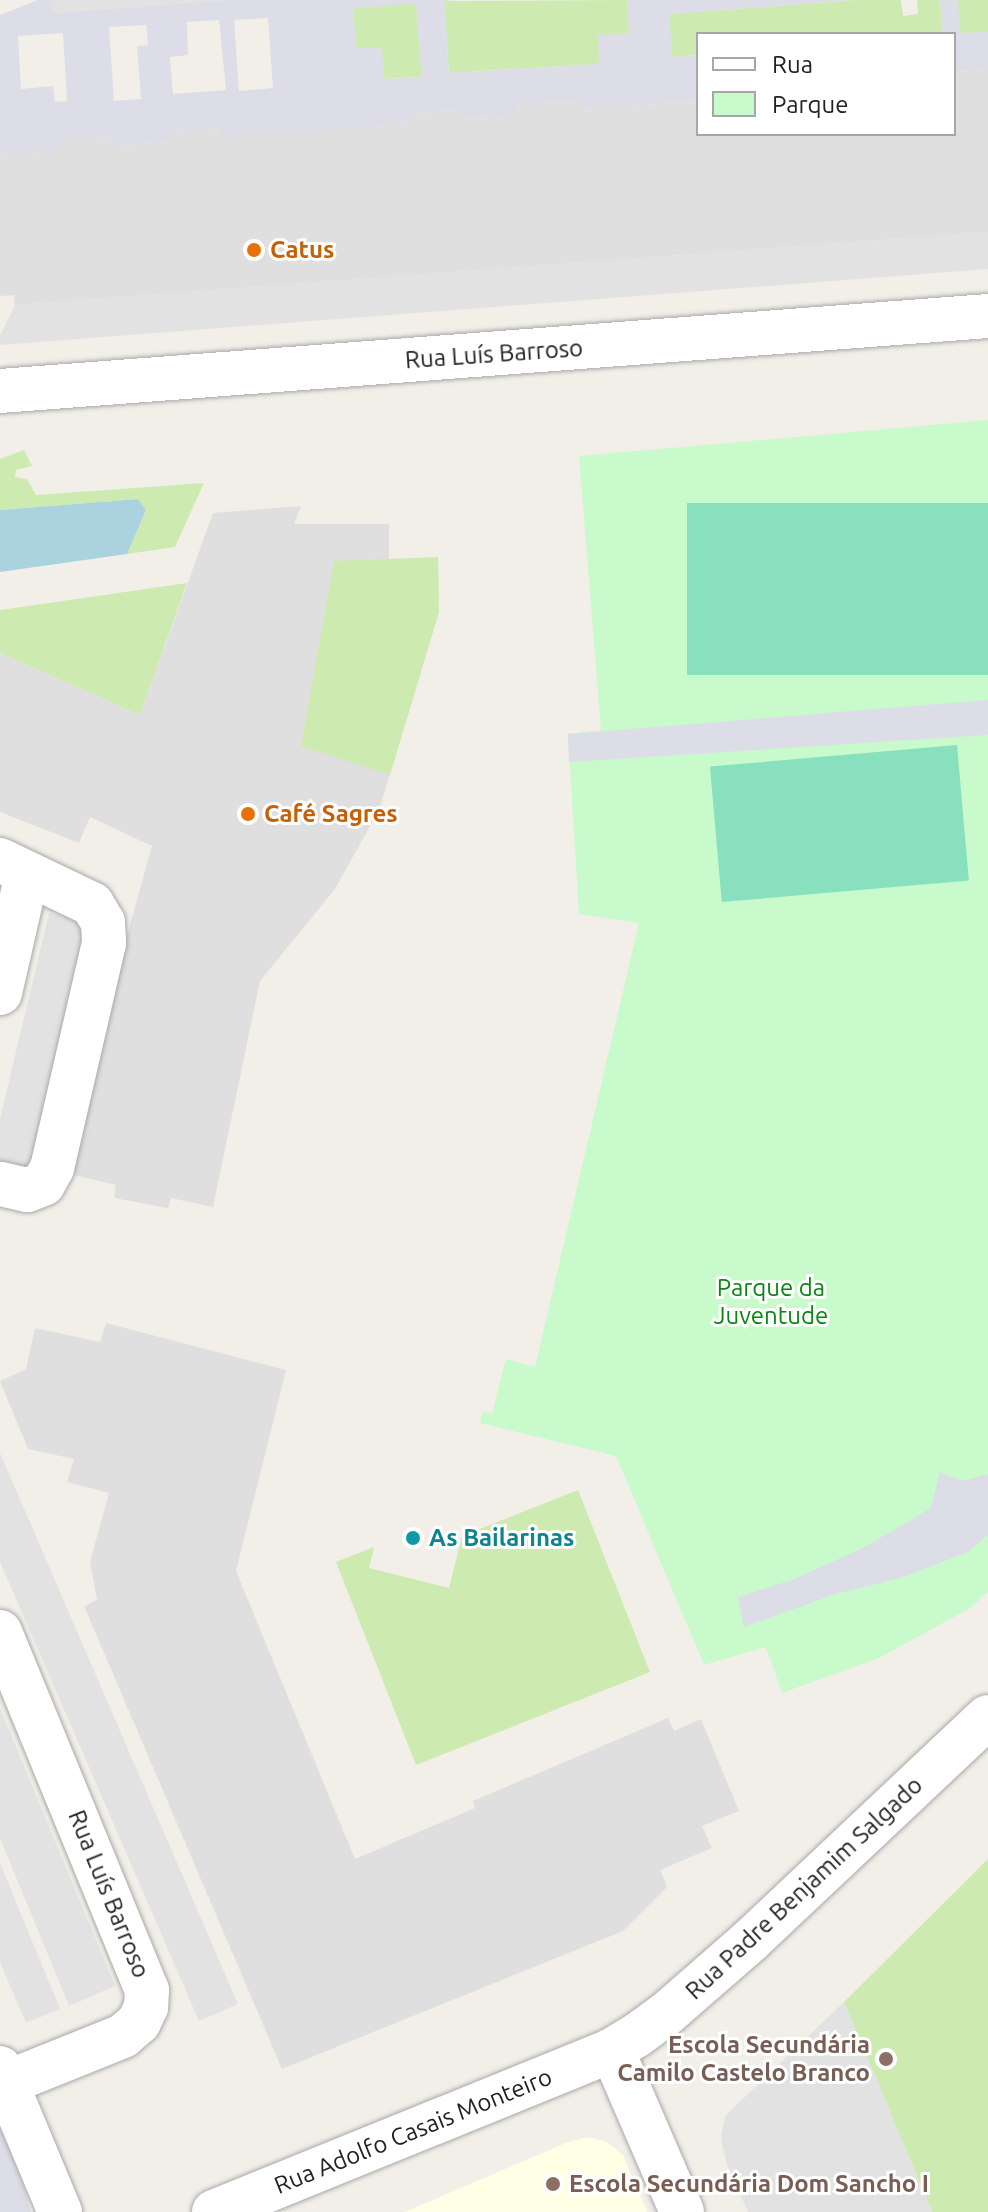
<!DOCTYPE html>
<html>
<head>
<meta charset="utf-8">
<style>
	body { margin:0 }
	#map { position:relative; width:988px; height:2212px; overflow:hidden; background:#f2efe9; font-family:Ubuntu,sans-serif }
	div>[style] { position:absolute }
	.residential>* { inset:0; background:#e0dfdf }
	.education>* { inset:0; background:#ffffe5 }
	.grass>* { inset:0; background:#cdebb0; transform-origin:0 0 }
	.park>* { inset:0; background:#c8facc }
	.pitch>* { inset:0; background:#88e0be; transform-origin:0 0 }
	.parking>* { inset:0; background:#e2e2e2 }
	.plaza>* { inset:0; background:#dddde8 }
	.water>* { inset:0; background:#aad3df }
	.roads { filter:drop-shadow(0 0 2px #a9a9a9) drop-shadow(0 0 2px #a9a9a9) }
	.minor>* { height:44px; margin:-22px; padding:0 22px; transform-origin:22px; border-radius:22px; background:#fff }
	.dots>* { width:22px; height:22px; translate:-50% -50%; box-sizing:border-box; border:4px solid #fff; border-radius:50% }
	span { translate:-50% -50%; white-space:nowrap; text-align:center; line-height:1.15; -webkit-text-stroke:6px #fff; paint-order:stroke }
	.food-label { font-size:24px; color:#c56008; font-weight:700 }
	.left { translate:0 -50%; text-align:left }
	.street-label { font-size:24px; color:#222 }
	.park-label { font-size:24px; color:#0c8416 }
	.culture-label { font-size:24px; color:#0d838f; font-weight:700 }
	.education-label { font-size:24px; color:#785e54; font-weight:700 }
	.right { translate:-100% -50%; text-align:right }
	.legend { position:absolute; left:696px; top:32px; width:260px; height:104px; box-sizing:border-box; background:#fff; border:2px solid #a7a7a7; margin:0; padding:10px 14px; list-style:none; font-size:24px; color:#222 }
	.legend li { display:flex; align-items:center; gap:16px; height:40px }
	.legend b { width:40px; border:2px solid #a7a7a7 }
</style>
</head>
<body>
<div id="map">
	<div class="residential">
		<div style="clip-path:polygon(988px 70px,988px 232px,15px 305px,14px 295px,0 296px,0 155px,55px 151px,54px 141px,111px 137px,112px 146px,168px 142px,168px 132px,222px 128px,222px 137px,307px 131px,412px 123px,411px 114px,461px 110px,463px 119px,519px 115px,518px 106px,578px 101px,580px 110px,698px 101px,698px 134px,954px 134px,954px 72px)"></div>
		<div style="clip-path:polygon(301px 506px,294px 524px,389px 524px,389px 560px,438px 557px,439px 612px,379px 810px,335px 889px,260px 981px,213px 1207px,171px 1198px,168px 1208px,114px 1198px,116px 1185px,74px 1175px,79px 1149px,68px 1147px,152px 846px,90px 817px,79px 843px,0 812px,0 653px,140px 715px,213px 513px)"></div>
		<div style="clip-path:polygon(106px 1323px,286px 1370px,236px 1571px,355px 1859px,475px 1808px,473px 1801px,668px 1718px,674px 1731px,701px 1719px,739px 1811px,702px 1826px,712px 1848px,660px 1870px,667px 1887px,623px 1931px,282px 2069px,84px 1606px,97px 1600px,90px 1562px,109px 1493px,67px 1482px,74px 1459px,28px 1449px,0 1381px,26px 1369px,35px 1328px,100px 1342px)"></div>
	</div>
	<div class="education">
		<div style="clip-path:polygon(588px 2137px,607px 2142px,623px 2155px,647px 2212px,405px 2212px,568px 2142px)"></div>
	</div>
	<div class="grass">
		<div style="clip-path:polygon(627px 0,630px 33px,599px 64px,449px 73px,444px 1px)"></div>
		<div style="clip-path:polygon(855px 0,901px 0,903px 16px,918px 14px,917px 0,940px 0,943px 34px,698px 34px,698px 55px,672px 57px,668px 14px)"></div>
		<div style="left:958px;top:0;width:30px;height:33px"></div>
		<div style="clip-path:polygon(416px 3px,422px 77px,384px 79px,356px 49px,353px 8px)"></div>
		<div style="clip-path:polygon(24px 450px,32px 466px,16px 470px,15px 477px,27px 479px,36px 495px,204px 483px,175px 547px,127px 554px,146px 510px,138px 499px,0 510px,0 459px)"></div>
		<div style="clip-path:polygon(438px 557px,439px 612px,390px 775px,301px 746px,334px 561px)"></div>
		<div style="clip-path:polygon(187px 583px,140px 715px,0 653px,0 610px)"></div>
		<div style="clip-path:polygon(578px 1490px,650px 1672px,416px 1765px,336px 1562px,374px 1547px,369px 1568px,449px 1588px,462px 1536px)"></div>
		<div style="clip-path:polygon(988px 1859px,988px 2212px,932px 2212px,844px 2002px)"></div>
	</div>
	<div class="park">
		<div style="clip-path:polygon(988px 420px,988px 1591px,972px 1607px,879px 1658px,782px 1693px,766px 1647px,704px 1665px,616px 1456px,480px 1423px,483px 1411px,492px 1413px,506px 1359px,535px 1367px,639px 923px,579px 914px,568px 734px,601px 730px,579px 456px)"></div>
	</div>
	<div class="pitch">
		<div style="left:988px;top:503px;width:172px;height:301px;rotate:90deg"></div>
		<div style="left:957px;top:745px;width:136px;height:248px;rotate:85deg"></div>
	</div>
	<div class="parking">
		<div style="clip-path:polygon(51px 0,227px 0,52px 13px)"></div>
		<div style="clip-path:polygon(988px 232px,988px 269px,0 345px,0 336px,15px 305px)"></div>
		<div style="clip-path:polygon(49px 913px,93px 924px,31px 1179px,0 1171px,0 1119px)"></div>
		<div style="clip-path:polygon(0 1453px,238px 2004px,199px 2021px,0 1562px)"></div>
		<div style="clip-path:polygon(0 1708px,115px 1986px,69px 2006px,0 1838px)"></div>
		<div style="clip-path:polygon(0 1863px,60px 2009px,26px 2023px,0 1962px)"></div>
		<div style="clip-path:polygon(844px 2002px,932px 2212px,748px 2212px,727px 2165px,721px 2139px,725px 2116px)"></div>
	</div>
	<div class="plaza">
		<div style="clip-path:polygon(evenodd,38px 0,51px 0,53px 13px,227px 0,455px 0,444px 1px,449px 73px,599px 64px,598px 35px,629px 33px,627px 0,855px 0,669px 14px,672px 57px,698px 55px,698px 101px,580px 110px,578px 101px,518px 106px,519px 115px,463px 119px,461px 110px,412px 114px,412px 123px,222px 138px,221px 128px,169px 132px,168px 142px,112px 146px,110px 137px,55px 141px,56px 151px,0 155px,0 15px,38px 0,416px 4px,422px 77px,384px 79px,382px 47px,356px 48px,353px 8px,416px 4px,38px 0,268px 18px,273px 88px,239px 91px,234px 20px,268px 18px,38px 0,219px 20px,226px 90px,173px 94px,170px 57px,188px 55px,187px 22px,219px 20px,38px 0,146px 25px,148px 45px,137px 46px,141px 99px,114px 101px,109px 27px,146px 25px,38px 0,63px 33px,67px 101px,55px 102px,53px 86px,21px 89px,18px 36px,63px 33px)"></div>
		<div style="clip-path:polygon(940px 0,958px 0,960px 33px,988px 32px,988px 70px,954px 72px,954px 34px,943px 34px)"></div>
		<div style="clip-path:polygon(988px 700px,988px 735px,569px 762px,568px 734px)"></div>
		<div style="clip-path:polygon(940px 1472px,962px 1481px,988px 1474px,988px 1535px,968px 1552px,901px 1578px,835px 1594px,744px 1627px,738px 1597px,792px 1580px,863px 1548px,931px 1508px)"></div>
		<div style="clip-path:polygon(0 2128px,21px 2177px,31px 2212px,0 2212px)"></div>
	</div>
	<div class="water">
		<div style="clip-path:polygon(138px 499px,146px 510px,127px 554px,0 572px,0 510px)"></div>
	</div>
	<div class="roads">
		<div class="minor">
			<div style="left:0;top:391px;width:991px;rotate:-4.34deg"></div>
			<div style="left:0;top:860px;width:102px;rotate:25.6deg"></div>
			<div style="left:92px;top:904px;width:21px;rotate:59deg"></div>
			<div style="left:103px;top:922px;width:21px;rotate:87deg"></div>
			<div style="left:104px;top:943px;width:231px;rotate:103deg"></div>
			<div style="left:52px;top:1168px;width:18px;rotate:119deg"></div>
			<div style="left:43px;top:1184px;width:17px;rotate:159deg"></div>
			<div style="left:27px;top:1190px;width:28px;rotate:-167deg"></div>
			<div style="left:0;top:993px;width:122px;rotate:-77.2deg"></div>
			<div style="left:0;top:1632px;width:387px;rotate:67.7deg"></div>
			<div style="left:147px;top:1990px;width:17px;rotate:93deg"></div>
			<div style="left:146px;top:2007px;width:17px;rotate:115deg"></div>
			<div style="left:139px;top:2022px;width:21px;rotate:139deg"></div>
			<div style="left:123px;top:2036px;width:126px;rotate:158.1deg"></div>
			<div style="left:612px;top:2050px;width:176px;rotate:66.6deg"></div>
			<div style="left:0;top:2068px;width:156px;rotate:67.4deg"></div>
			<div style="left:214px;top:2212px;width:430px;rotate:-22.1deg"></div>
			<div style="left:612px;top:2050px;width:29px;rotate:-31deg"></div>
			<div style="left:637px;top:2035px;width:34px;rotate:-36deg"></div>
			<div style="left:665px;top:2015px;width:114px;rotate:-41.1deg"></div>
			<div style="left:751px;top:1940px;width:325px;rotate:-43.3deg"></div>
		</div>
	</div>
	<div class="dots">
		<div style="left:254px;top:250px;background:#e8710a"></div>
		<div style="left:248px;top:814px;background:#e8710a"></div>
		<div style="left:413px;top:1538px;background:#0f9aa8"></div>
		<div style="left:886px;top:2059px;background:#8d6e63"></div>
		<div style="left:553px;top:2184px;background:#8d6e63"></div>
	</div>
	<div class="food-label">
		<span class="left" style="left:270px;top:250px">Catus</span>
		<span class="left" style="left:264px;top:814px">Café Sagres</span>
	</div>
	<div class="street-label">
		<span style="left:494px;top:354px;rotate:-4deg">Rua Luís Barroso</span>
		<span style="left:804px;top:1888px;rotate:-43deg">Rua Padre Benjamim Salgado</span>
		<span style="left:109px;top:1894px;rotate:68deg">Rua Luís Barroso</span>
		<span style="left:413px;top:2131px;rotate:-22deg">Rua Adolfo Casais Monteiro</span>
	</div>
	<div class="park-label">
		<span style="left:771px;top:1302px">Parque da<br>Juventude</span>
	</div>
	<div class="culture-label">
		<span class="left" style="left:429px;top:1538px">As Bailarinas</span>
	</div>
	<div class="education-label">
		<span class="right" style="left:870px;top:2059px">Escola Secundária<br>Camilo Castelo Branco</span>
		<span class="left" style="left:569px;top:2184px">Escola Secundária Dom Sancho I</span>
	</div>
	<ul class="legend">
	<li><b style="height:10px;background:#fff"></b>Rua</li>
	<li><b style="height:22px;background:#c8facc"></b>Parque</li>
	</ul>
</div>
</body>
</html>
